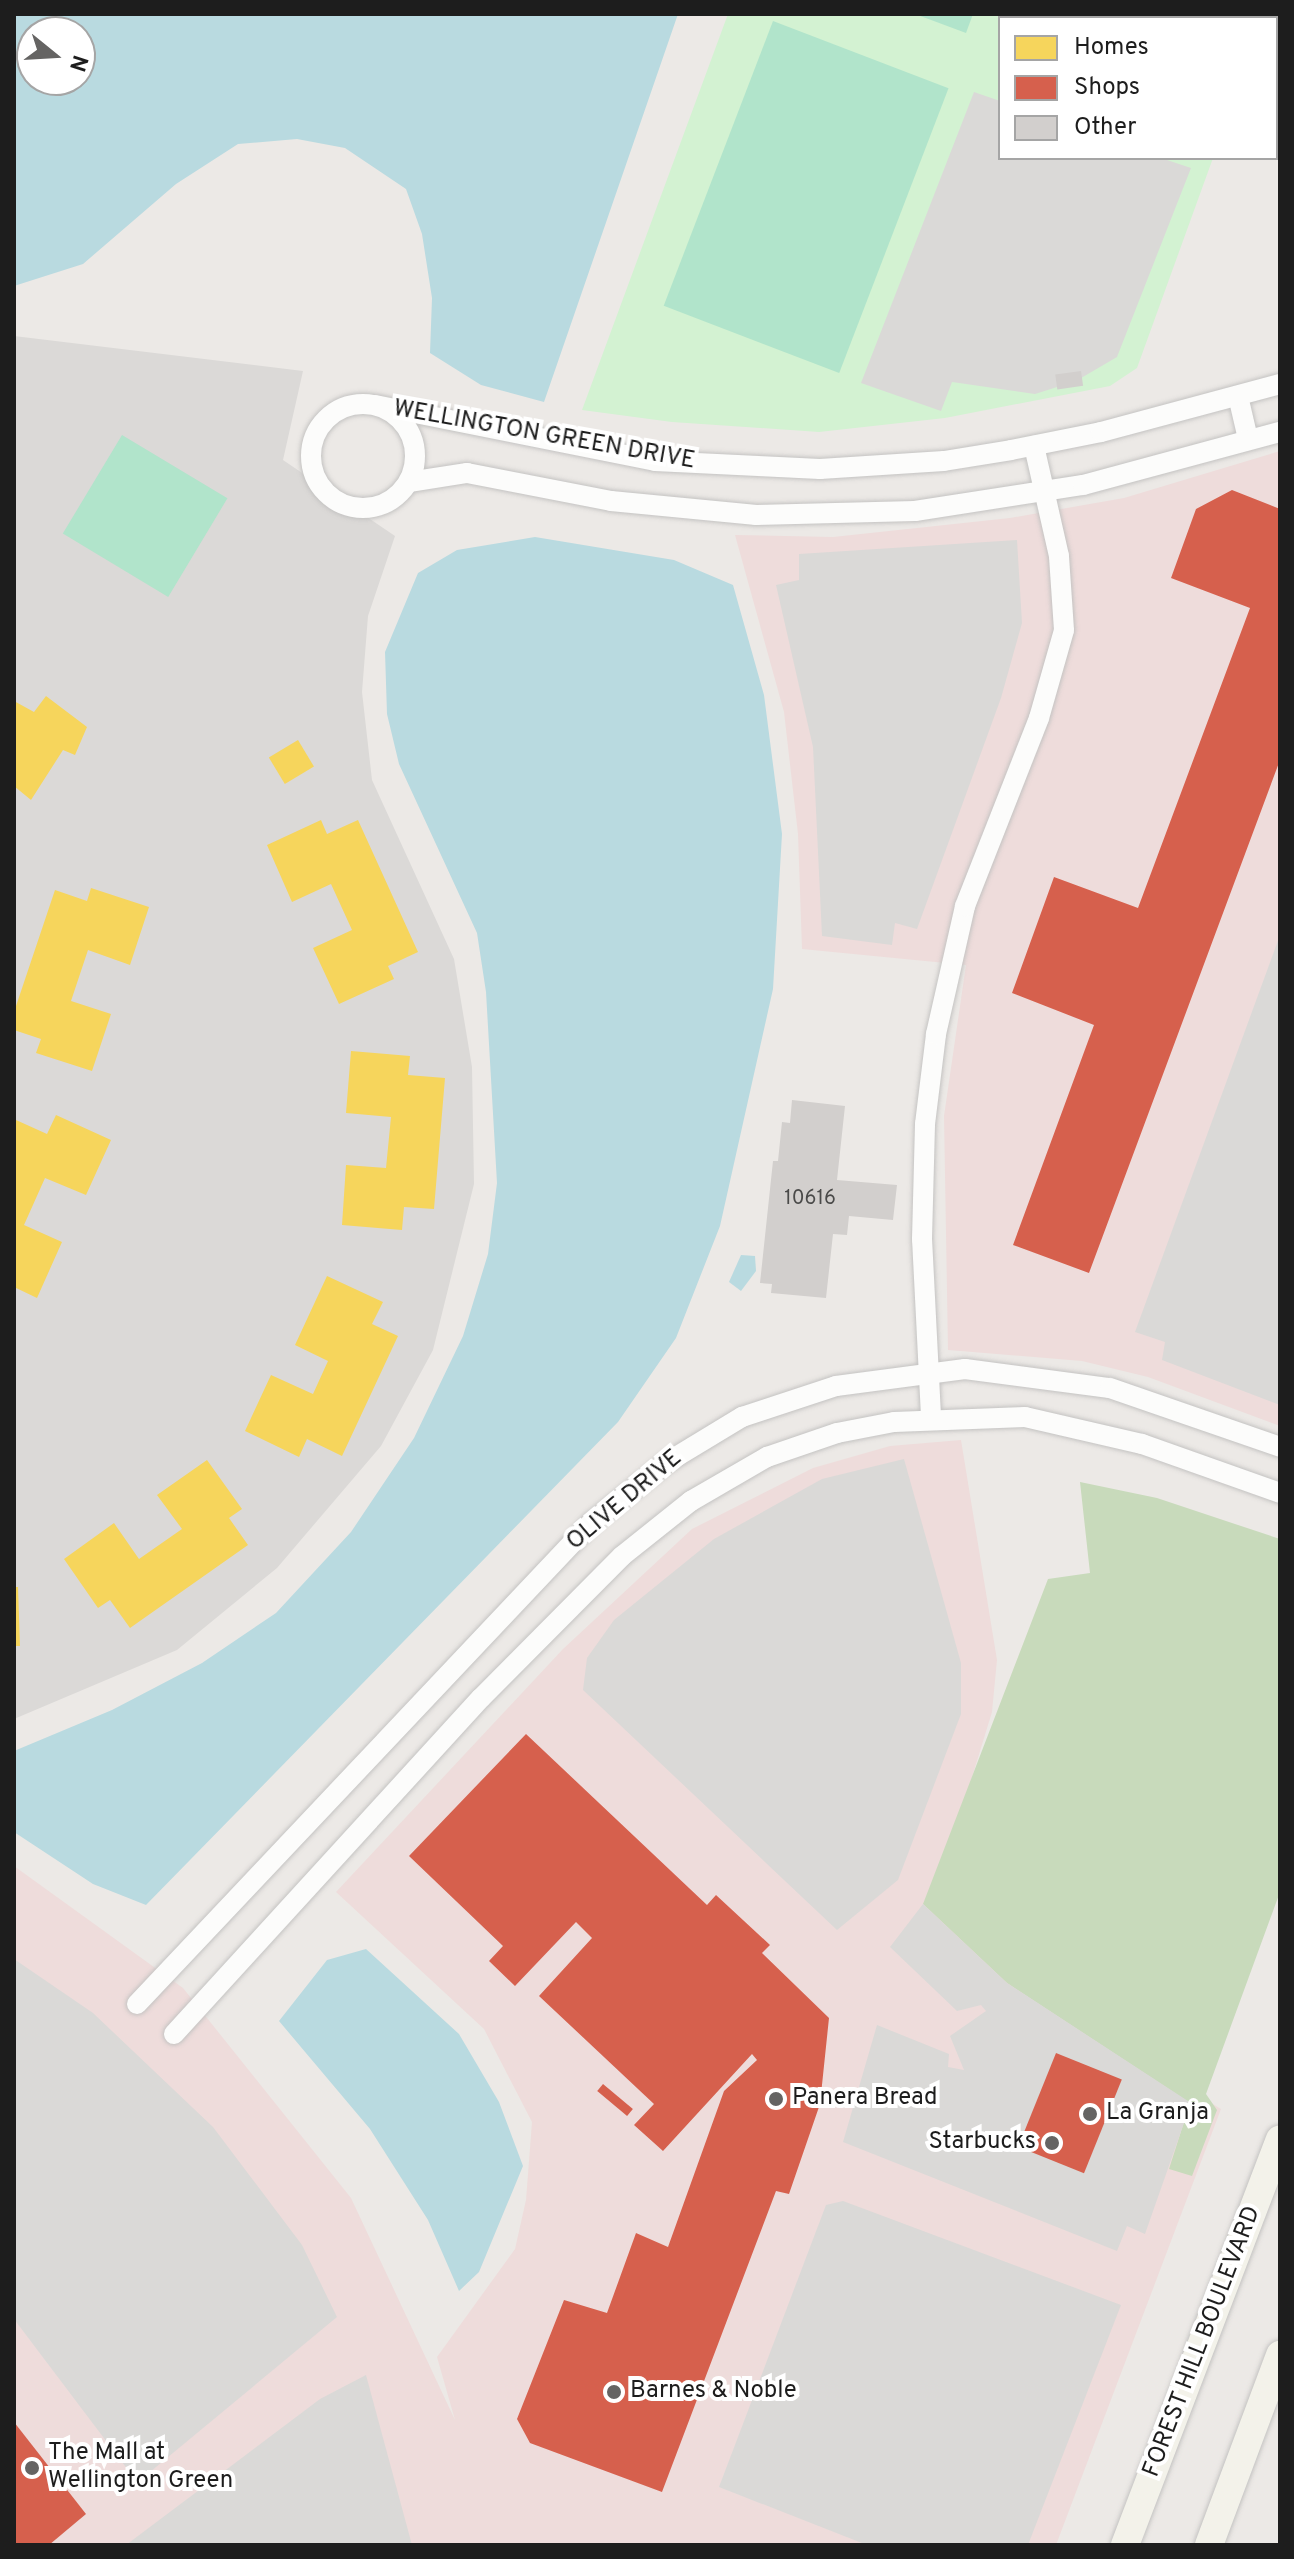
<!DOCTYPE html>
<html>
<head>
<meta charset="utf-8">
<style>
	body { margin:0 }
	#map { position:relative; width:1294px; height:2559px; overflow:hidden; background:#ece9e6; font-family:Overpass,sans-serif }
	div>[style] { position:absolute }
	.residential>* { inset:0; background:#dbd9d7 }
	.commercial>* { inset:0; background:#eedcdb }
	.forest>* { inset:0; background:#c8dabb }
	.park>* { inset:0; background:#d3f2d2 }
	.pitch>* { inset:0; background:#b1e4cb; transform-origin:0 0 }
	.parking>* { inset:0; background:#dad9d7 }
	.water>* { inset:0; background:#b9dae0 }
	.homes>* { inset:0; background:#f6d55c; transform-origin:0 0 }
	.shops>* { inset:0; background:#d6604d; transform-origin:0 0 }
	.building>* { inset:0; background:#d2cfcd; transform-origin:0 0 }
	.roads { filter:drop-shadow(0 0 2px #c4c3c2) drop-shadow(0 0 2px #c4c3c2) }
	.street>* { height:20px; margin:-10px; padding:0 10px; transform-origin:10px; border-radius:10px; background:#fcfcfb }
	.street>.ring { margin:-10px; padding:0; box-sizing:content-box; background:none; border:20px solid #fcfcfb; border-radius:50% }
	.secondary>* { height:28px; margin:-14px; padding:0 14px; transform-origin:14px; border-radius:14px; background:#f3f2ea }
	.dots>* { width:22px; height:22px; translate:-50% -50%; box-sizing:border-box; border:4px solid #fff; border-radius:50% }
	span { translate:-50% -50%; white-space:nowrap; text-align:center; line-height:1.15; -webkit-text-stroke:8px #fff; paint-order:stroke }
	.number-label { font-size:20px; color:#4a4a49 }
	.number-label span { -webkit-text-stroke-width:0 }
	.street-label { font-size:24px; color:#1d1d1d }
	.poi-label { font-size:24px; color:#1d1d1d }
	.left { translate:0 -50%; text-align:left }
	.right { translate:-100% -50%; text-align:right }
	.frame { position:absolute; inset:0; border:16px solid #1d1d1d; pointer-events:none }
	.legend { position:absolute; left:998px; top:16px; width:280px; height:144px; box-sizing:border-box; background:#fff; border:2px solid #a5a5a5; margin:0; padding:10px 14px; list-style:none; font-size:24px; color:#1d1d1d }
	.legend li { display:flex; align-items:center; gap:16px; height:40px }
	.legend b { width:40px; border:2px solid #a5a5a5 }
	.north { position:absolute; left:16px; top:16px; width:80px; height:80px; box-sizing:border-box; background:#fff; border:2px solid #a5a5a5; border-radius:50%; rotate:108deg; font-size:22px; font-weight:700; line-height:32px; text-align:center; color:#1d1d1d }
	.north::after { content:''; display:block; margin:auto; width:28px; height:36px; background:#656463; clip-path:polygon(50% 0,100% 100%,50% 72%,0 100%) }
</style>
</head>
<body>
<div id="map">
	<div class="residential">
		<div style="clip-path:polygon(14px 336px,303px 371px,283px 460px,395px 536px,368px 616px,362px 692px,372px 780px,454px 959px,472px 1067px,474px 1184px,433px 1350px,381px 1446px,277px 1568px,177px 1650px,14px 1719px)"></div>
	</div>
	<div class="commercial">
		<div style="clip-path:polygon(1280px 451px,1280px 1426px,1148px 1377px,1082px 1361px,948px 1350px,944px 1116px,966px 965px,802px 949px,798px 834px,784px 712px,735px 535px,833px 537px,1010px 518px,1124px 498px)"></div>
		<div style="clip-path:polygon(961px 1440px,997px 1660px,992px 1712px,934px 1901px,1012px 1981px,1221px 2109px,1056px 2545px,14px 2545px,14px 1866px,183px 1988px,351px 2198px,455px 2420px,437px 2357px,515px 2249px,526px 2200px,532px 2122px,484px 2029px,336px 1892px,563px 1649px,692px 1529px,813px 1468px,890px 1446px)"></div>
	</div>
	<div class="forest">
		<div style="clip-path:polygon(1080px 1482px,1157px 1498px,1280px 1539px,1280px 1892px,1206px 2094px,1217px 2110px,1192px 2176px,1169px 2169px,1190px 2103px,1007px 1983px,923px 1904px,1048px 1579px,1090px 1573px)"></div>
	</div>
	<div class="park">
		<div style="clip-path:polygon(728px 14px,1265px 14px,1000px 18px,1000px 158px,1213px 158px,1137px 368px,1110px 386px,945px 418px,819px 432px,672px 422px,582px 410px)"></div>
	</div>
	<div class="pitch">
		<div style="clip-path:polygon(915px 14px,973px 14px,966px 33px)"></div>
		<div style="clip-path:polygon(1022px 14px,1222px 14px,1020px 18px)"></div>
		<div style="left:773px;top:21px;width:188px;height:305px;rotate:21deg"></div>
		<div style="left:122px;top:435px;width:123px;height:115px;rotate:31deg"></div>
	</div>
	<div class="parking">
		<div style="clip-path:polygon(974px 92px,1000px 101px,1000px 158px,1161px 158px,1191px 168px,1117px 357px,1076px 381px,1035px 394px,952px 382px,941px 411px,861px 383px)"></div>
		<div style="clip-path:polygon(1017px 540px,1022px 623px,1001px 698px,917px 929px,895px 923px,892px 945px,822px 936px,813px 747px,776px 585px,799px 580px,799px 554px)"></div>
		<div style="clip-path:polygon(1280px 935px,1280px 1405px,1162px 1360px,1165px 1342px,1135px 1332px)"></div>
		<div style="clip-path:polygon(904px 1459px,961px 1663px,961px 1714px,898px 1880px,837px 1930px,583px 1690px,587px 1658px,614px 1620px,714px 1539px,822px 1479px)"></div>
		<div style="clip-path:polygon(923px 1904px,1007px 1983px,1191px 2103px,1145px 2234px,1127px 2226px,1117px 2251px,843px 2142px,877px 2025px,949px 2054px,948px 2067px,964px 2070px,950px 2036px,986px 2011px,981px 2005px,957px 2011px,890px 1947px)"></div>
		<div style="clip-path:polygon(14px 1959px,93px 2013px,213px 2127px,302px 2245px,337px 2317px,150px 2472px,128px 2470px,14px 2319px)"></div>
		<div style="clip-path:polygon(843px 2201px,1121px 2305px,1028px 2545px,867px 2545px,719px 2487px,826px 2205px)"></div>
		<div style="clip-path:polygon(366px 2375px,412px 2545px,126px 2545px,320px 2399px)"></div>
	</div>
	<div class="water">
		<div style="clip-path:polygon(evenodd,14px 14px,678px 14px,544px 402px,481px 385px,430px 353px,432px 298px,422px 234px,406px 189px,345px 148px,297px 139px,238px 144px,176px 184px,83px 264px,14px 286px,14px 14px,32px 32px,80px 32px,80px 80px,32px 80px,32px 32px)"></div>
		<div style="clip-path:polygon(535px 537px,674px 560px,733px 585px,764px 695px,782px 834px,773px 989px,720px 1226px,676px 1338px,618px 1422px,146px 1905px,93px 1884px,14px 1832px,14px 1751px,112px 1710px,202px 1663px,276px 1613px,351px 1532px,414px 1438px,463px 1336px,488px 1254px,497px 1183px,486px 992px,477px 933px,399px 764px,387px 714px,385px 652px,418px 573px,457px 550px)"></div>
		<div style="clip-path:polygon(741px 1255px,755px 1256px,756px 1271px,741px 1291px,729px 1282px)"></div>
		<div style="clip-path:polygon(366px 1949px,459px 2034px,499px 2102px,523px 2166px,479px 2272px,459px 2291px,428px 2220px,370px 2129px,279px 2021px,327px 1960px)"></div>
	</div>
	<div class="homes">
		<div style="clip-path:polygon(46px 696px,87px 727px,75px 755px,63px 750px,31px 800px,14px 786px,14px 701px,34px 712px)"></div>
		<div style="left:298px;top:740px;width:31px;height:34px;rotate:59deg"></div>
		<div style="clip-path:polygon(321px 820px,327px 834px,358px 820px,418px 952px,388px 966px,394px 979px,339px 1004px,313px 948px,352px 930px,331px 884px,292px 902px,267px 845px)"></div>
		<div style="clip-path:polygon(91px 888px,149px 907px,130px 965px,88px 950px,71px 1001px,111px 1014px,92px 1071px,36px 1053px,41px 1039px,14px 1030px,14px 1012px,55px 890px,87px 901px)"></div>
		<div style="clip-path:polygon(351px 1051px,410px 1056px,408px 1075px,445px 1078px,434px 1209px,404px 1207px,402px 1230px,342px 1225px,346px 1165px,386px 1168px,391px 1117px,346px 1113px)"></div>
		<div style="clip-path:polygon(56px 1115px,111px 1140px,86px 1195px,45px 1178px,24px 1225px,62px 1242px,37px 1298px,14px 1287px,14px 1124px,16px 1120px,47px 1134px)"></div>
		<div style="clip-path:polygon(327px 1276px,383px 1302px,372px 1324px,398px 1336px,342px 1456px,307px 1439px,299px 1457px,245px 1431px,271px 1375px,313px 1394px,328px 1361px,295px 1345px)"></div>
		<div style="clip-path:polygon(207px 1460px,242px 1509px,229px 1518px,248px 1545px,130px 1628px,110px 1600px,98px 1608px,64px 1559px,114px 1523px,139px 1559px,182px 1529px,157px 1495px)"></div>
		<div style="clip-path:polygon(14px 1587px,18px 1587px,20px 1646px,14px 1646px)"></div>
	</div>
	<div class="shops">
		<div style="clip-path:polygon(1232px 490px,1280px 509px,1280px 760px,1089px 1273px,1013px 1245px,1094px 1025px,1012px 993px,1054px 877px,1138px 908px,1250px 608px,1171px 578px,1196px 509px)"></div>
		<div style="clip-path:polygon(526px 1734px,707px 1905px,716px 1895px,770px 1945px,762px 1953px,829px 2018px,820px 2104px,789px 2194px,776px 2191px,662px 2492px,530px 2443px,517px 2419px,564px 2300px,607px 2313px,636px 2233px,668px 2247px,724px 2091px,757px 2060px,752px 2054px,663px 2151px,634px 2125px,654px 2104px,539px 1996px,592px 1938px,576px 1922px,515px 1986px,489px 1961px,503px 1946px,409px 1856px)"></div>
		<div style="left:1056px;top:2053px;width:71px;height:101px;rotate:22deg"></div>
		<div style="left:603px;top:2084px;width:39px;height:9px;rotate:40deg"></div>
		<div style="clip-path:polygon(14px 2422px,86px 2514px,49px 2545px,14px 2545px)"></div>
	</div>
	<div class="building">
		<div style="left:1081px;top:371px;width:15px;height:26px;rotate:82deg"></div>
		<div style="clip-path:polygon(792px 1100px,845px 1106px,837px 1180px,897px 1185px,893px 1220px,849px 1216px,847px 1235px,833px 1234px,826px 1298px,771px 1293px,772px 1284px,760px 1283px,773px 1161px,778px 1161px,782px 1122px,790px 1123px)"></div>
	</div>
	<div class="roads">
		<div class="street">
			<div style="left:1238px;top:396px;width:44px;rotate:76.9deg"></div>
			<div class="ring" style="left:311px;top:404px;width:84px;height:84px"></div>
			<div style="left:375px;top:405px;width:286px;rotate:11.3deg"></div>
			<div style="left:655px;top:461px;width:165px;rotate:2.8deg"></div>
			<div style="left:820px;top:469px;width:124px;rotate:-3.7deg"></div>
			<div style="left:944px;top:461px;width:68px;rotate:-9.3deg"></div>
			<div style="left:1011px;top:450px;width:92px;rotate:-11.3deg"></div>
			<div style="left:1101px;top:432px;width:185px;rotate:-15deg"></div>
			<div style="left:409px;top:482px;width:59px;rotate:-8.8deg"></div>
			<div style="left:467px;top:473px;width:147px;rotate:11deg"></div>
			<div style="left:611px;top:501px;width:146px;rotate:5.5deg"></div>
			<div style="left:756px;top:515px;width:159px;rotate:-1.4deg"></div>
			<div style="left:915px;top:511px;width:170px;rotate:-8.8deg"></div>
			<div style="left:1083px;top:485px;width:204px;rotate:-15.1deg"></div>
			<div style="left:931px;top:1416px;width:177px;rotate:-92.9deg"></div>
			<div style="left:922px;top:1239px;width:115px;rotate:-88.5deg"></div>
			<div style="left:925px;top:1124px;width:91px;rotate:-83deg"></div>
			<div style="left:936px;top:1034px;width:131px;rotate:-77.2deg"></div>
			<div style="left:965px;top:906px;width:202px;rotate:-68.5deg"></div>
			<div style="left:1039px;top:718px;width:91px;rotate:-74.1deg"></div>
			<div style="left:1064px;top:630px;width:74px;rotate:-93.9deg"></div>
			<div style="left:1059px;top:556px;width:113px;rotate:-102.8deg"></div>
			<div style="left:137px;top:2004px;width:661px;rotate:-46.65deg"></div>
			<div style="left:591px;top:1523px;width:96px;rotate:-38.7deg"></div>
			<div style="left:666px;top:1463px;width:89px;rotate:-31.2deg"></div>
			<div style="left:742px;top:1417px;width:99px;rotate:-18.3deg"></div>
			<div style="left:836px;top:1386px;width:130px;rotate:-7.5deg"></div>
			<div style="left:965px;top:1369px;width:146px;rotate:7.5deg"></div>
			<div style="left:1110px;top:1388px;width:180px;rotate:19.1deg"></div>
			<div style="left:174px;top:2034px;width:455px;rotate:-47.6deg"></div>
			<div style="left:481px;top:1698px;width:200px;rotate:-45.2deg"></div>
			<div style="left:622px;top:1556px;width:88px;rotate:-38.6deg"></div>
			<div style="left:691px;top:1501px;width:88px;rotate:-30.1deg"></div>
			<div style="left:767px;top:1457px;width:74px;rotate:-18.9deg"></div>
			<div style="left:837px;top:1433px;width:58px;rotate:-10.9deg"></div>
			<div style="left:894px;top:1422px;width:131px;rotate:-2.2deg"></div>
			<div style="left:1025px;top:1417px;width:120px;rotate:13deg"></div>
			<div style="left:1142px;top:1444px;width:146px;rotate:19.5deg"></div>
		</div>
		<div class="secondary">
			<div style="left:1125px;top:2545px;width:434px;rotate:-69.1deg"></div>
			<div style="left:1209px;top:2545px;width:203px;rotate:-69.5deg"></div>
		</div>
	</div>
	<div class="dots">
		<div style="left:776px;top:2099px;background:#656463"></div>
		<div style="left:1090px;top:2114px;background:#656463"></div>
		<div style="left:1052px;top:2143px;background:#656463"></div>
		<div style="left:614px;top:2392px;background:#656463"></div>
		<div style="left:32px;top:2468px;background:#656463"></div>
	</div>
	<div class="number-label">
		<span style="left:810px;top:1199px">10616</span>
	</div>
	<div class="street-label">
		<span style="left:544px;top:436px;rotate:10deg">WELLINGTON GREEN DRIVE</span>
		<span style="left:625px;top:1501px;rotate:-40deg">OLIVE DRIVE</span>
		<span style="left:1203px;top:2342px;rotate:-69deg">FOREST HILL BOULEVARD</span>
	</div>
	<div class="poi-label">
		<span class="left" style="left:792px;top:2099px">Panera Bread</span>
		<span class="left" style="left:1106px;top:2114px">La Granja</span>
		<span class="right" style="left:1036px;top:2143px">Starbucks</span>
		<span class="left" style="left:630px;top:2392px">Barnes &amp; Noble</span>
		<span class="left" style="left:48px;top:2468px">The Mall at<br>Wellington Green</span>
	</div>
	<div class="frame"></div>
	<ul class="legend">
	<li><b style="height:22px;background:#f6d55c"></b>Homes</li>
	<li><b style="height:22px;background:#d6604d"></b>Shops</li>
	<li><b style="height:22px;background:#d2cfcd"></b>Other</li>
	</ul>
	<div class="north">N</div>
</div>
</body>
</html>
